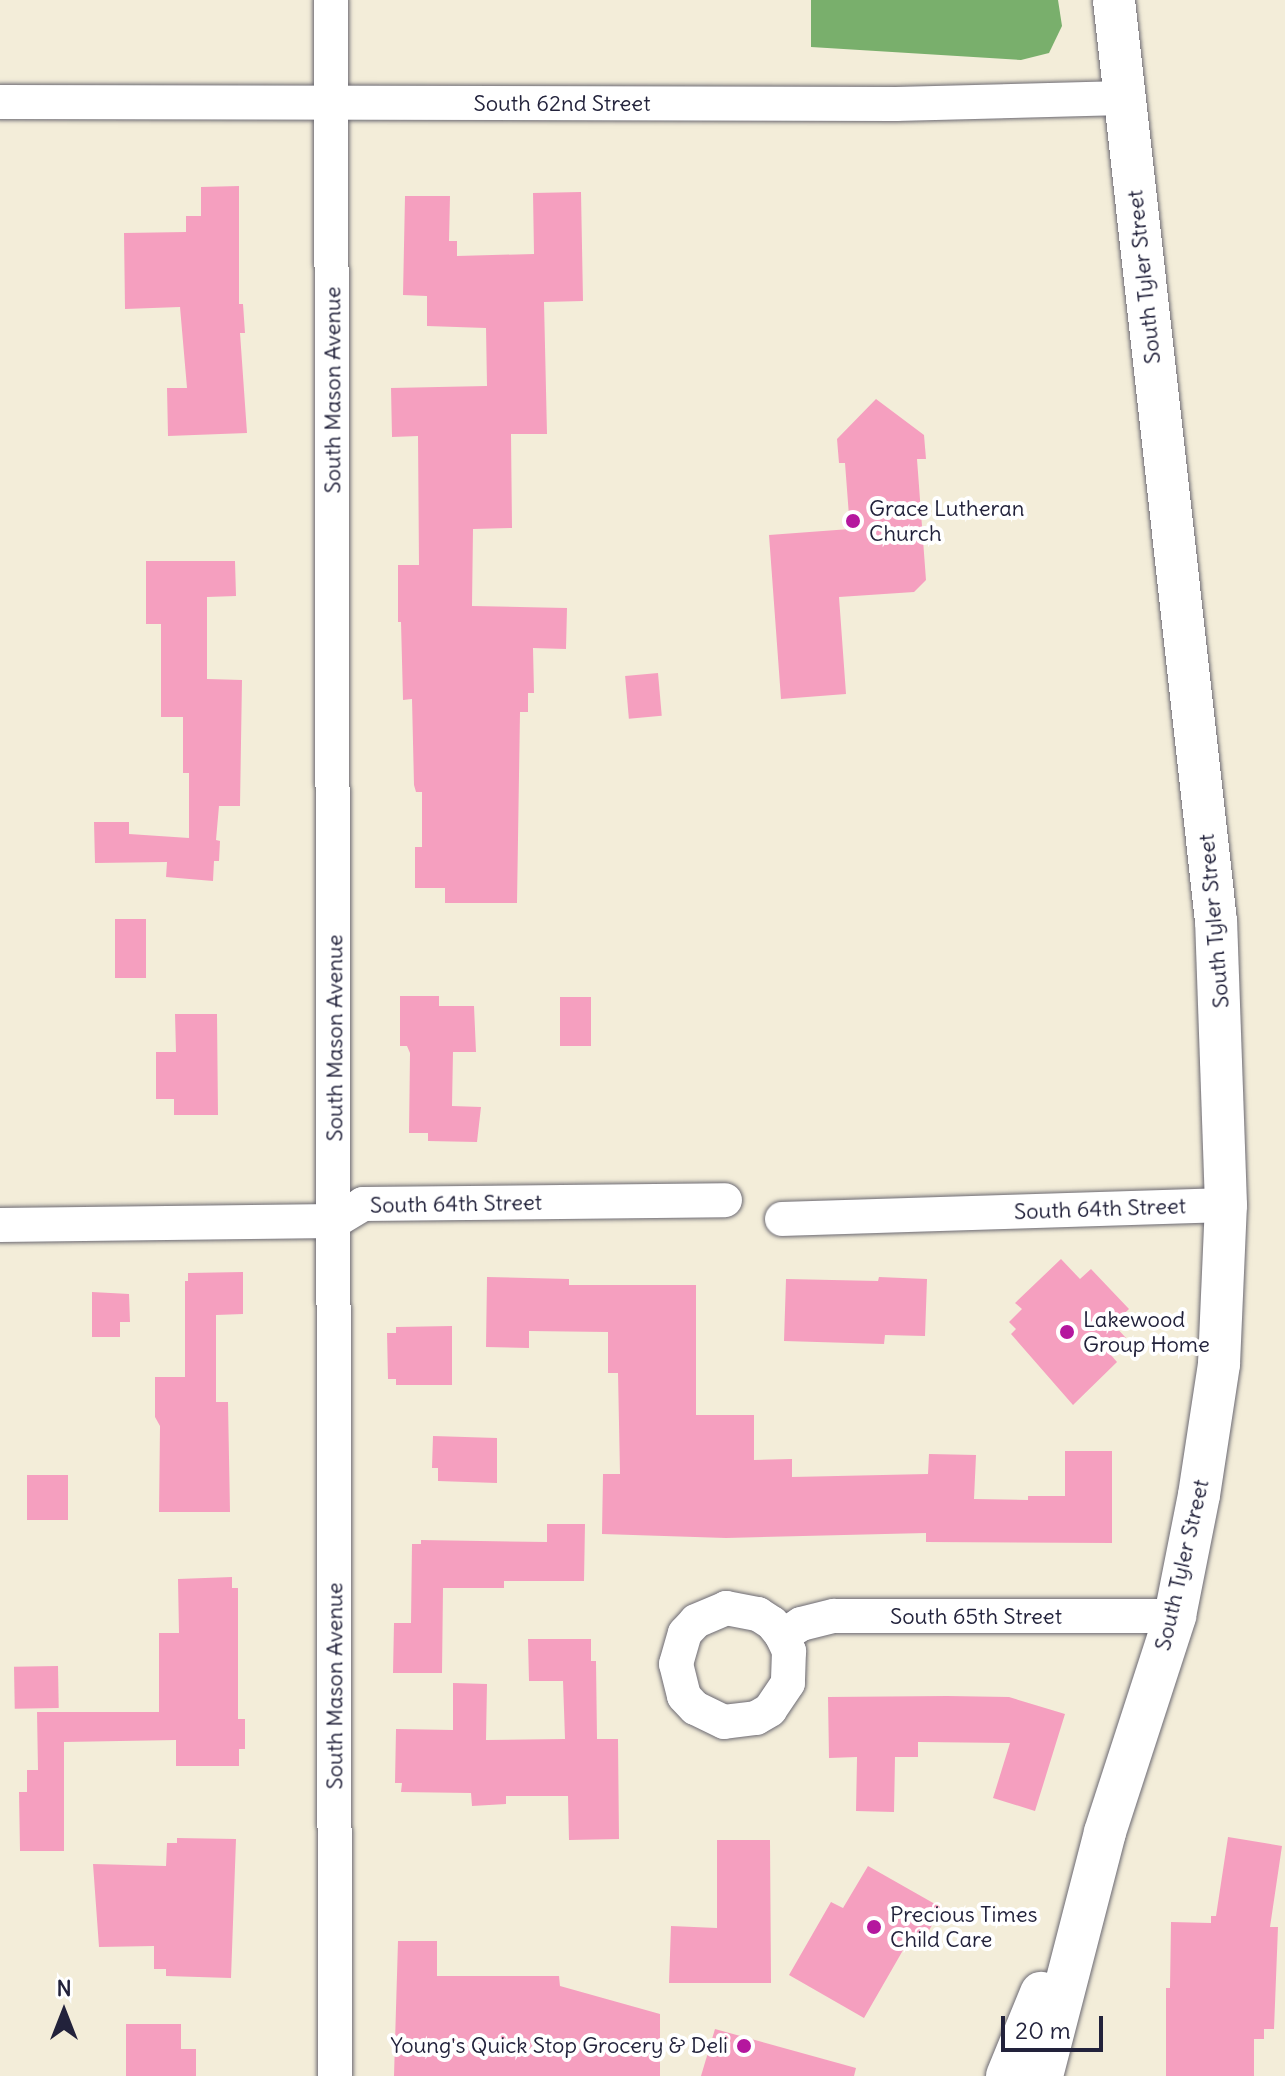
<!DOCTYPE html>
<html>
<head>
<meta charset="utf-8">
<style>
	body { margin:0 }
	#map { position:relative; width:1285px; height:2076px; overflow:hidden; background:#f3edd9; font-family:Delius,sans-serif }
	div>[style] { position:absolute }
	.forest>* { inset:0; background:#79af6c }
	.building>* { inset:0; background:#f59fbf; transform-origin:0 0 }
	.roads { filter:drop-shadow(0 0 2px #6b6972) drop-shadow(0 0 2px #6b6972) }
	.minor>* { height:34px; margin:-17px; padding:0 17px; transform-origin:17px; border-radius:17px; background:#fff }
	.tertiary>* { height:42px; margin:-21px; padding:0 21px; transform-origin:21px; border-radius:21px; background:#fff }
	.dots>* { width:22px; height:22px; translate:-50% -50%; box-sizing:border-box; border:4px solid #fff; border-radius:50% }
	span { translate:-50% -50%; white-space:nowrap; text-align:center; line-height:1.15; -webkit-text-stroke:8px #fff; paint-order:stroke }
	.street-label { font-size:22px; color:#22223b }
	.poi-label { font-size:22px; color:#22223b }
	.left { translate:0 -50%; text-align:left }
	.right { translate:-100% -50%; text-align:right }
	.north { position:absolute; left:24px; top:1972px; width:80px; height:80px; -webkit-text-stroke:6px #fff; paint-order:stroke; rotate:0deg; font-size:22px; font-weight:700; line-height:32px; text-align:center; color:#22223b }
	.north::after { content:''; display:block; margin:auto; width:28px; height:36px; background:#22223b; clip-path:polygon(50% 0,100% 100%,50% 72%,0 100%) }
	.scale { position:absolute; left:1001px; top:2016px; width:102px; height:36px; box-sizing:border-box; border:4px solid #22223b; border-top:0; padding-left:10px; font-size:24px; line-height:28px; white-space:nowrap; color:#22223b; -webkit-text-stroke:6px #fff; paint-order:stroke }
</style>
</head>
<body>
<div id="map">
	<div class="forest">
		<div style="clip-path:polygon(811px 0,1058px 0,1062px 26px,1049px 53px,1021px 60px,811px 47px)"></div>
	</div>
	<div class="building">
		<div style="clip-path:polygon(239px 186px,239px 304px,243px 304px,245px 333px,240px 333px,247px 433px,168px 436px,167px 388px,187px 388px,180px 307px,125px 309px,124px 233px,186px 232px,186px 216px,201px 216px,201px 187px)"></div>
		<div style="clip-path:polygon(581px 192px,583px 301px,544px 302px,547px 434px,511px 434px,512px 528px,473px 529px,472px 606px,567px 608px,566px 649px,533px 648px,534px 693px,528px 693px,528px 712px,520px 712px,517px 903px,445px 903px,445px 888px,415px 888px,415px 847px,422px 847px,422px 792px,416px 792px,414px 785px,412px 699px,403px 700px,401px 622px,398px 622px,398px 565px,419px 565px,418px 436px,392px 437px,391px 388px,487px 386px,486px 328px,427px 326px,427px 296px,403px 295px,405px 196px,450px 196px,449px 241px,457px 241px,457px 256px,534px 254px,533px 193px)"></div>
		<div style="clip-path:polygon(876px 399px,924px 435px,926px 459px,917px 459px,926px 580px,914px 592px,839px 597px,846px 694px,781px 699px,769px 535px,850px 529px,845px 463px,839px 463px,837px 439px)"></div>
		<div style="clip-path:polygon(146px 561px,235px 561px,236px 596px,207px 597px,207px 679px,242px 680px,240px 806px,219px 806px,216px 840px,220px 841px,219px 861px,214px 861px,213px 881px,166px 877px,167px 862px,95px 863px,94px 822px,129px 822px,129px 834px,189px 838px,189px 773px,183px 773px,183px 717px,161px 717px,161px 624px,146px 624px)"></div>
		<div style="left:658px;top:673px;width:43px;height:33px;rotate:85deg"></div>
		<div style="left:115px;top:919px;width:31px;height:59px"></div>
		<div style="clip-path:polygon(400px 996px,439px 996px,439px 1006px,474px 1006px,476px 1052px,453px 1052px,452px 1106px,481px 1107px,477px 1142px,428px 1141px,428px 1133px,409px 1133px,410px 1053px,407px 1046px,400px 1046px)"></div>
		<div style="left:560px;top:997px;width:31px;height:49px"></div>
		<div style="clip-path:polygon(175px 1014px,217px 1014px,218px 1115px,174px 1115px,174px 1099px,156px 1099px,156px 1052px,176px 1052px)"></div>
		<div style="clip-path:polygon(1061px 1259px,1080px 1279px,1091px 1269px,1129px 1309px,1113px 1324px,1126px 1338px,1110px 1354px,1117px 1362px,1073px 1405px,1011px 1334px,1016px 1329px,1009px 1322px,1022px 1309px,1015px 1303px)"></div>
		<div style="clip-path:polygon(243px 1272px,243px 1314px,216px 1315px,216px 1402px,228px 1402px,230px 1512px,159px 1512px,160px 1426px,155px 1417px,155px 1377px,185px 1377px,185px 1281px,188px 1281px,188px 1273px)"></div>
		<div style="clip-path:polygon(487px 1277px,569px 1279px,569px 1285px,696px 1285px,696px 1415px,754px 1415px,754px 1460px,792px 1459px,792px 1477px,928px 1474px,929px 1454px,976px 1455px,974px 1499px,1028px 1500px,1028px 1496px,1065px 1496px,1065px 1451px,1112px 1451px,1112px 1543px,926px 1542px,926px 1533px,726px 1538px,602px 1534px,603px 1474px,620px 1474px,618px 1373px,608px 1373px,608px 1332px,529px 1331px,529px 1348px,486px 1347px)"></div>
		<div style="clip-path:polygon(879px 1277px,927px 1279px,925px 1336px,885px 1335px,884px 1344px,784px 1341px,786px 1279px,878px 1281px)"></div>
		<div style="clip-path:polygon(92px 1292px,129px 1294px,130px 1322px,120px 1322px,120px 1337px,92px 1337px)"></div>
		<div style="clip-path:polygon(452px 1326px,452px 1385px,396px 1385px,396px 1379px,388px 1379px,387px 1333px,396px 1333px,396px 1327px)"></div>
		<div style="clip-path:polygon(433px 1436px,497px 1438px,497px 1483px,438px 1481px,438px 1468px,432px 1468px)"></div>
		<div style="left:27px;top:1475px;width:41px;height:45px"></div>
		<div style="clip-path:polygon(547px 1524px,585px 1524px,584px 1581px,504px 1581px,504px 1588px,443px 1588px,442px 1673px,393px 1673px,394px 1623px,411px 1623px,412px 1544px,421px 1544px,421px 1540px,547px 1542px)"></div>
		<div style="clip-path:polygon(232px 1577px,232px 1588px,238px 1588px,238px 1719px,245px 1719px,245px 1749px,239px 1749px,239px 1766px,176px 1766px,176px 1740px,64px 1742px,64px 1851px,20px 1851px,19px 1792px,27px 1792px,27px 1770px,38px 1770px,37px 1712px,159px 1712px,159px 1633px,179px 1633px,178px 1579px)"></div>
		<div style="clip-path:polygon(528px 1639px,591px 1639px,591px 1661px,596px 1661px,597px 1739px,618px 1739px,619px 1839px,569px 1840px,568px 1796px,506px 1796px,506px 1804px,472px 1806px,471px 1793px,401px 1792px,402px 1783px,395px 1783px,396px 1729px,453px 1730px,453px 1683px,487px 1684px,486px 1740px,565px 1739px,563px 1681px,529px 1681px)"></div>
		<div style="left:58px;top:1666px;width:42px;height:44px;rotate:89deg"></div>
		<div style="clip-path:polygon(947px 1696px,1009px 1697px,1065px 1714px,1035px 1811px,993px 1798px,1010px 1743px,918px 1742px,918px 1757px,895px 1757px,894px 1812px,856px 1811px,857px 1757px,829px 1758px,828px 1697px)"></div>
		<div style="clip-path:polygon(1228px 1837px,1282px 1846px,1270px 1927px,1278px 1927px,1274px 2029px,1264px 2029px,1264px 2039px,1254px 2039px,1254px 2076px,1166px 2076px,1166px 1988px,1170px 1988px,1171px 1922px,1211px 1923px,1211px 1916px,1216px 1916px)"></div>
		<div style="clip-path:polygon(177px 1838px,236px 1839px,231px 1978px,166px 1976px,166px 1969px,154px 1969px,154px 1946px,99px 1947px,93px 1864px,166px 1866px,167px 1843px,177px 1843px)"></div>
		<div style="clip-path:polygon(717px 1840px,770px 1840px,771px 1983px,669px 1983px,671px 1926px,717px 1928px)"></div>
		<div style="clip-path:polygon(868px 1866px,942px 1908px,917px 1951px,906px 1945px,864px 2018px,789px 1975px,831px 1902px,843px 1908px)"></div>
		<div style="clip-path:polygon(398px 1941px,437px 1941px,437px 1976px,559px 1976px,560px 1986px,660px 2014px,660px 2076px,394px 2076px)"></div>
		<div style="clip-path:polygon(126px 2024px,181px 2024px,181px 2049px,196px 2049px,196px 2076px,126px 2076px)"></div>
		<div style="clip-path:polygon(715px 2029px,856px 2068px,854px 2076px,701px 2076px)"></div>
	</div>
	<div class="roads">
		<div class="minor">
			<div style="left:331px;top:0;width:2076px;rotate:89.89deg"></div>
			<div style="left:0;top:102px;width:896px;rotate:0.13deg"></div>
			<div style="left:896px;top:104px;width:228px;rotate:-1.5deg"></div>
			<div style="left:782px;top:1219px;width:444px;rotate:-1.8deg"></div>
			<div style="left:0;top:1225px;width:335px;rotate:-0.7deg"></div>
			<div style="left:335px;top:1221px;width:33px;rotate:-31deg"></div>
			<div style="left:363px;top:1204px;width:362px;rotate:-0.6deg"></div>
			<div style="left:782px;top:1636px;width:17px;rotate:65deg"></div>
			<div style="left:789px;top:1651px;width:32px;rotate:92deg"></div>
			<div style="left:788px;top:1683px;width:32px;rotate:124deg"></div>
			<div style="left:770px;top:1710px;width:16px;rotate:150deg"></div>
			<div style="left:756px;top:1718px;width:32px;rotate:173deg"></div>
			<div style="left:724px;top:1722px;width:32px;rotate:-154deg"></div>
			<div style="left:695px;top:1708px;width:16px;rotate:-133deg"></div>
			<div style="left:684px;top:1696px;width:33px;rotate:-104deg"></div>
			<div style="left:676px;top:1664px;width:32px;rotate:-74deg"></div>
			<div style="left:685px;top:1633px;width:16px;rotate:-47deg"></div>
			<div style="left:696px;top:1621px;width:33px;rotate:-23deg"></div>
			<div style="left:726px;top:1608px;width:33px;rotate:11deg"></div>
			<div style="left:758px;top:1614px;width:17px;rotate:33deg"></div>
			<div style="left:772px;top:1623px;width:16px;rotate:52deg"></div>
			<div style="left:782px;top:1636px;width:22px;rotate:-32deg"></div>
			<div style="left:801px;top:1624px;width:34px;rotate:-14deg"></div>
			<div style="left:834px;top:1616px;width:341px"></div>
		</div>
		<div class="tertiary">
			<div style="left:1007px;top:2076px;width:90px;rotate:-67.7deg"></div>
			<div style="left:1042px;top:2076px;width:252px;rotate:-75.5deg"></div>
			<div style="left:1105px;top:1832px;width:227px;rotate:-72deg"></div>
			<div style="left:1175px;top:1616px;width:123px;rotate:-78.8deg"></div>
			<div style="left:1199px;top:1495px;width:133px;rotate:-81.3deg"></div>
			<div style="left:1219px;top:1364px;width:159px;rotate:-87.5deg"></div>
			<div style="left:1226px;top:1205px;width:284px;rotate:-92deg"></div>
			<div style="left:1216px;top:921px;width:927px;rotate:-96.32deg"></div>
		</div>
	</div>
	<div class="dots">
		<div style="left:853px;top:521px;background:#b5179e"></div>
		<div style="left:1067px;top:1332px;background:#b5179e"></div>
		<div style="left:874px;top:1927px;background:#b5179e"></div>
		<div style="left:744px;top:2046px;background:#b5179e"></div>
	</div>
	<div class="street-label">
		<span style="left:562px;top:104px">South 62nd Street</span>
		<span style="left:1144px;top:277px;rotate:-96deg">South Tyler Street</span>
		<span style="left:333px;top:390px;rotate:-90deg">South Mason Avenue</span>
		<span style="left:1214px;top:921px;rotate:-95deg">South Tyler Street</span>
		<span style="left:335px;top:1038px;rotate:-90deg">South Mason Avenue</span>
		<span style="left:456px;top:1204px;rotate:-1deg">South 64th Street</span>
		<span style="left:1100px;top:1209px;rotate:-2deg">South 64th Street</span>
		<span style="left:1182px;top:1565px;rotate:-77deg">South Tyler Street</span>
		<span style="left:976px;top:1617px">South 65th Street</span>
		<span style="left:335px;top:1686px;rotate:-90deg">South Mason Avenue</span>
	</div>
	<div class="poi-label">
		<span class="left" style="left:869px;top:521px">Grace Lutheran<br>Church</span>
		<span class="left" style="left:1083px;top:1332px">Lakewood<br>Group Home</span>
		<span class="left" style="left:890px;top:1927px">Precious Times<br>Child Care</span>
		<span class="right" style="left:728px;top:2046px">Young's Quick Stop Grocery &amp; Deli</span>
	</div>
	<div class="north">N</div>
	<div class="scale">20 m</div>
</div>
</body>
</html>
